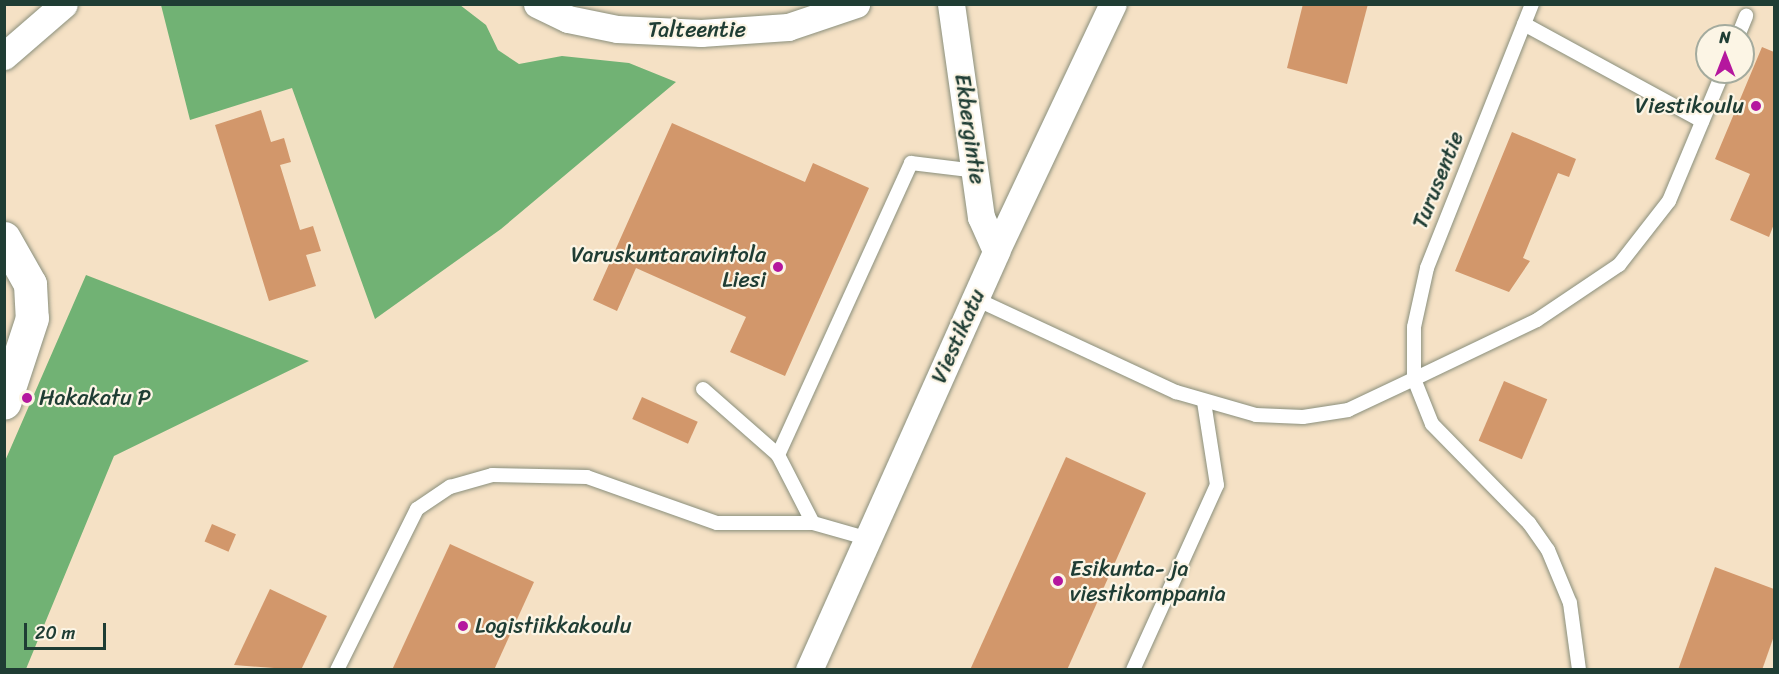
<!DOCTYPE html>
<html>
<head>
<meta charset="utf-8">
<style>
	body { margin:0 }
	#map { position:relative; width:1779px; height:674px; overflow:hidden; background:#f5e1c5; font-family:Sriracha,sans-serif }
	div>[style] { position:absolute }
	.forest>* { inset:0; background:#71b274 }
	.building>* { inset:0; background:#d2976b; transform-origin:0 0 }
	.roads { filter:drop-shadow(0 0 2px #8a8f7c) drop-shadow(0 0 2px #8a8f7c) }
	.service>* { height:14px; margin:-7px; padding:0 7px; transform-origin:7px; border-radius:7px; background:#fff }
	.minor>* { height:27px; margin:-13.5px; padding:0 13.5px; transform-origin:13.5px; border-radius:13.5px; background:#fff }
	.tertiary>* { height:33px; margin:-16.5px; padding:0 16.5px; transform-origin:16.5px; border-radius:16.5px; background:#fff }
	.dots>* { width:16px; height:16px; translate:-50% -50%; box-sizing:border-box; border:3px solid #fcf5e5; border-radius:50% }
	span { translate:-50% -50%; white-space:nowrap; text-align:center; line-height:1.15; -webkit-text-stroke:4.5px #fcf5e5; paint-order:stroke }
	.street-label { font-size:22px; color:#1f3d34 }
	.poi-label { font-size:22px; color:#1f3d34 }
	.right { translate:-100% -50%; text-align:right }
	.left { translate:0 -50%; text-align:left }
	.frame { position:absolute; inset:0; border:6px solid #1f3d34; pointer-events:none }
	.north { position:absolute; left:1695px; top:24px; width:60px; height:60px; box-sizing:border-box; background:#fcf5e5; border:2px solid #a4ab9e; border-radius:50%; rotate:0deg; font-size:16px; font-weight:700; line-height:24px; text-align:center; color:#1f3d34 }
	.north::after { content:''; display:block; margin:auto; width:21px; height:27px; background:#b5179e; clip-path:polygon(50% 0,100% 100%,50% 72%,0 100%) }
	.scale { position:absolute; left:24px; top:623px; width:82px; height:27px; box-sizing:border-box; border:3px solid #1f3d34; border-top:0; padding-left:8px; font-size:18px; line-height:21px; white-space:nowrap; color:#1f3d34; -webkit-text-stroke:4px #fcf5e5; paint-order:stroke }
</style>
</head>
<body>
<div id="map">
	<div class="forest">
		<div style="clip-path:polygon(161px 5px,460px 5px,486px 25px,498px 50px,519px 64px,562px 56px,629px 63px,676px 82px,501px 229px,375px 319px,292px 88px,190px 120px)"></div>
		<div style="clip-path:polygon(86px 275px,309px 361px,114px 456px,26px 669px,5px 669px,5px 461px)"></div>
	</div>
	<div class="building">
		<div style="clip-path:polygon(1303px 4px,1368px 4px,1347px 84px,1287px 68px)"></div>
		<div style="clip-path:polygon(1762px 47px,1774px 52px,1774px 224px,1769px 237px,1730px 220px,1750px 174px,1715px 159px)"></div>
		<div style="clip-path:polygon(261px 110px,271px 142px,284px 138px,291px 162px,280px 165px,300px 230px,313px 226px,321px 251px,306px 255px,316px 286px,269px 301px,215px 125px)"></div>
		<div style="clip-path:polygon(672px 123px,805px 182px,813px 163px,869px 188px,785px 376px,730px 352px,746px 317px,636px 268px,617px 311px,593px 300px)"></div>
		<div style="clip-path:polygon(1512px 132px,1576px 159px,1569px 177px,1558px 173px,1523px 258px,1530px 261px,1509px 292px,1455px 271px)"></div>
		<div style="left:1504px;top:381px;width:47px;height:65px;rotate:23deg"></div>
		<div style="left:642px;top:397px;width:61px;height:24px;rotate:24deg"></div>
		<div style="clip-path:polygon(1066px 457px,1146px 493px,1067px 670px,970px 670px)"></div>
		<div style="left:212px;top:524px;width:26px;height:19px;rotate:23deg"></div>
		<div style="clip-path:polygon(450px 544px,534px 582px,494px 670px,392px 670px)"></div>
		<div style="clip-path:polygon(1715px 567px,1774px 589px,1774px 636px,1762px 670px,1678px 670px)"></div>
		<div style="clip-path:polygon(270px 589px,327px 616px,301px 670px,234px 665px)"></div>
	</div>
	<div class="roads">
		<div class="service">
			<div style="left:1532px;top:4px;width:284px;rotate:111.7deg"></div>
			<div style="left:1427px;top:268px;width:60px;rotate:102.4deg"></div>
			<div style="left:1414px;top:327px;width:52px;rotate:90deg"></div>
			<div style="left:1414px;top:379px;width:136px;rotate:-25.6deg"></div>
			<div style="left:1537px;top:320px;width:99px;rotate:-33.9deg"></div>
			<div style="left:1619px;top:265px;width:81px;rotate:-52deg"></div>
			<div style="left:1669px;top:201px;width:140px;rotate:-67.3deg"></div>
			<div style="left:1524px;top:24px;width:203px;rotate:28.6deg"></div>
			<div style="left:1738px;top:36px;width:22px;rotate:-68deg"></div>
			<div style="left:974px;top:298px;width:223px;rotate:25deg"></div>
			<div style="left:1176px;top:392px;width:83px;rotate:16deg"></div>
			<div style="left:1256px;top:415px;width:47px;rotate:2.4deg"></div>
			<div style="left:1303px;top:417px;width:46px;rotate:-8.8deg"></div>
			<div style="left:1348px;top:410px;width:73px;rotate:-25.2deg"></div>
			<div style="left:1414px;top:379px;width:48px;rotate:68.2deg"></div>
			<div style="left:1432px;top:424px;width:139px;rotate:45.6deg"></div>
			<div style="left:1529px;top:523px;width:33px;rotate:55deg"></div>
			<div style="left:1548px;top:550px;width:57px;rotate:67.5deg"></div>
			<div style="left:1570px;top:603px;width:68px;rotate:82.3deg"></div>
			<div style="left:703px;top:389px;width:100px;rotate:41.3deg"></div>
			<div style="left:778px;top:455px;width:76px;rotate:62.8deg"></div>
			<div style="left:778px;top:455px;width:321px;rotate:-65.5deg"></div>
			<div style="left:911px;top:163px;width:65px;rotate:7deg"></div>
			<div style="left:337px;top:670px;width:180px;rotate:-63.6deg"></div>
			<div style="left:417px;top:509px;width:40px;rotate:-34deg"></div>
			<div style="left:450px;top:487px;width:44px;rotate:-15.9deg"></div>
			<div style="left:492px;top:475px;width:95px;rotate:1.2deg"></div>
			<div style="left:587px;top:477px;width:138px;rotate:19.5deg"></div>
			<div style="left:717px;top:523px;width:96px"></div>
			<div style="left:813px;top:523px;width:58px;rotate:15.9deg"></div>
			<div style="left:1133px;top:670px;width:203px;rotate:-65.6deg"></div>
			<div style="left:1217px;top:485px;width:84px;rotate:-98.9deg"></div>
		</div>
		<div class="minor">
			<div style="left:537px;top:4px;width:34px;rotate:26deg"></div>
			<div style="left:568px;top:19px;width:50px;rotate:11.5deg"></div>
			<div style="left:617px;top:29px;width:84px;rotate:2.7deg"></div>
			<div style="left:701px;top:33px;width:87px;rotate:-3.9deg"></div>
			<div style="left:788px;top:27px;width:72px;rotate:-18.7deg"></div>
			<div style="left:951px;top:4px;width:215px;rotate:82deg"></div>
			<div style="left:981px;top:217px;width:37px;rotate:66deg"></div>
			<div style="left:4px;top:56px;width:79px;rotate:-40.9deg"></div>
			<div style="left:809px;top:670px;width:459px;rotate:-65.9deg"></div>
			<div style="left:996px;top:251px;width:273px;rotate:-64.7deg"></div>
		</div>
		<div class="tertiary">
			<div style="left:4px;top:238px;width:53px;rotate:60.5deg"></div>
			<div style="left:30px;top:284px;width:34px;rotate:87deg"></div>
			<div style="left:32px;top:318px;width:89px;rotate:108.2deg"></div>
		</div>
	</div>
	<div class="dots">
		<div style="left:1756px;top:106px;background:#b5179e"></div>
		<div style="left:778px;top:267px;background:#b5179e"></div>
		<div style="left:27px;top:398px;background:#b5179e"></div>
		<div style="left:1058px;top:581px;background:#b5179e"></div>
		<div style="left:463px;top:626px;background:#b5179e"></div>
	</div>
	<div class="street-label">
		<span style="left:697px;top:30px">Talteentie</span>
		<span style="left:970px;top:129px;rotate:82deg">Ekbergintie</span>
		<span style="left:1438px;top:180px;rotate:-68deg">Turusentie</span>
		<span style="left:958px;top:336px;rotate:-66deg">Viestikatu</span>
	</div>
	<div class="poi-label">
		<span class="right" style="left:1744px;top:106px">Viestikoulu</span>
		<span class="right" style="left:766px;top:267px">Varuskuntaravintola<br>Liesi</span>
		<span class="left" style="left:39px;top:398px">Hakakatu P</span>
		<span class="left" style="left:1070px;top:581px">Esikunta- ja<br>viestikomppania</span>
		<span class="left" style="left:475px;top:626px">Logistiikkakoulu</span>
	</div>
	<div class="frame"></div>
	<div class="north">N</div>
	<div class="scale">20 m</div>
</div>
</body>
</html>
